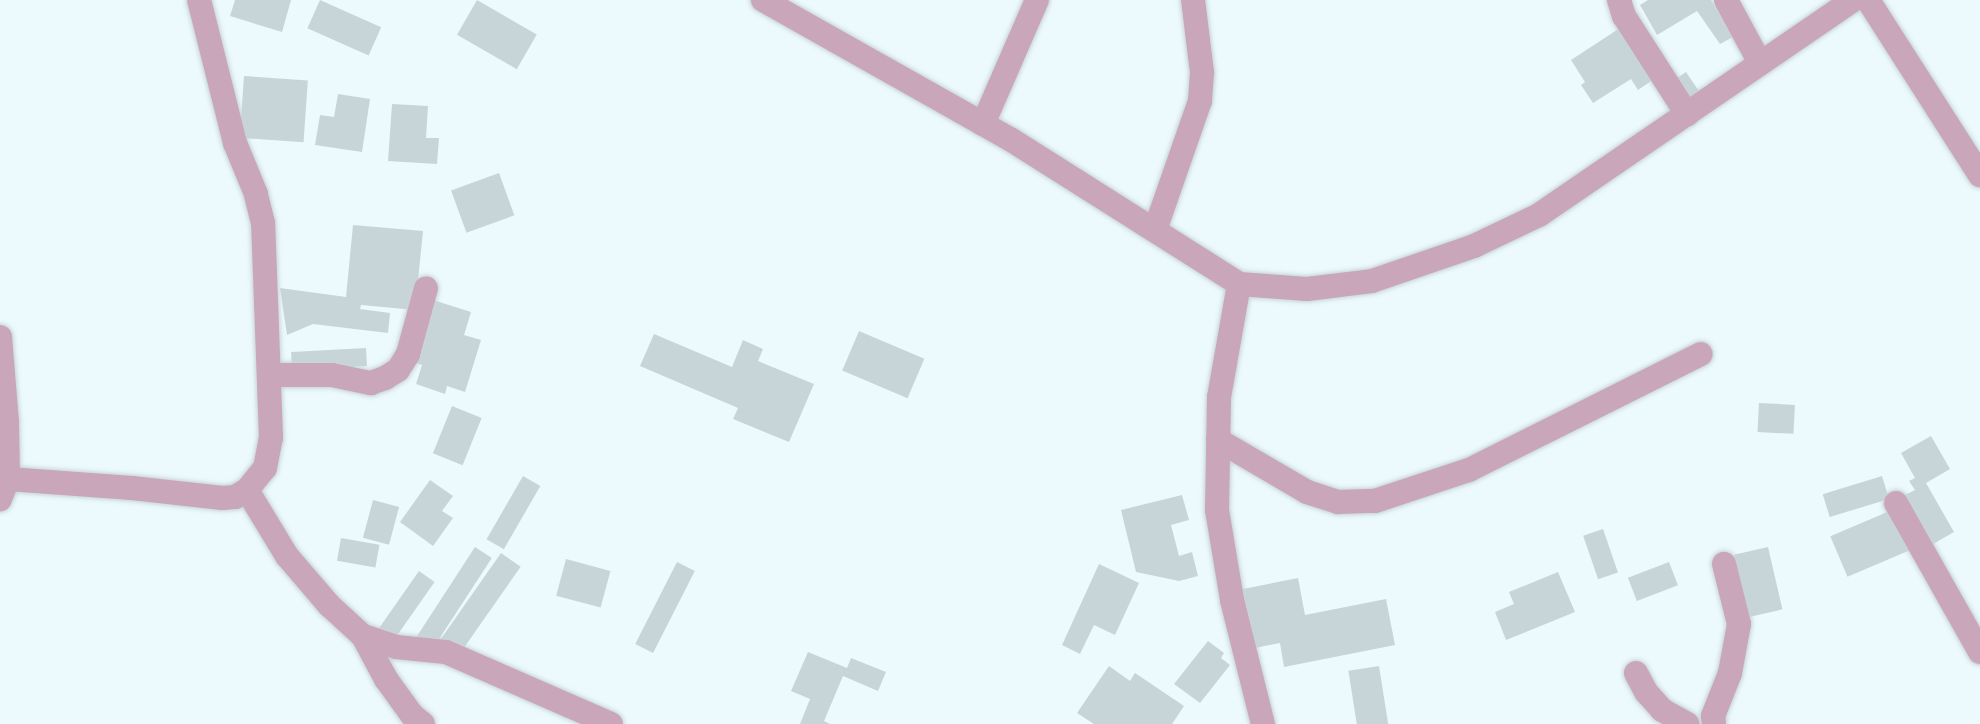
<!DOCTYPE html>
<html>
<head>
<meta charset="utf-8">
<style>
	body { margin:0 }
	#map { position:relative; width:1980px; height:724px; overflow:hidden; background:#ecfafe; font-family:Lato,sans-serif }
	div>[style] { position:absolute }
	.building>* { inset:0; background:#c7d5d9; transform-origin:0 0 }
	.roads { filter:drop-shadow(0 0 2px #c8d4d8) drop-shadow(0 0 2px #c8d4d8) }
	.minor>* { height:24px; margin:-12px; padding:0 12px; transform-origin:12px; border-radius:12px; background:#c9a6b9 }
	span { translate:-50% -50%; white-space:nowrap; text-align:center; line-height:1.15; -webkit-text-stroke:5px #fff; paint-order:stroke }
</style>
</head>
<body>
<div id="map">
	<div class="building">
		<div style="clip-path:polygon(235px 0,291px 0,282px 32px,230px 16px)"></div>
		<div style="left:320px;top:0;width:67px;height:31px;rotate:24deg"></div>
		<div style="left:477px;top:0;width:69px;height:40px;rotate:30deg"></div>
		<div style="clip-path:polygon(1648px 0,1711px 0,1733px 37px,1720px 44px,1697px 11px,1657px 35px,1640px 5px)"></div>
		<div style="clip-path:polygon(1623px 26px,1657px 77px,1638px 90px,1631px 79px,1593px 103px,1581px 85px,1585px 82px,1571px 60px)"></div>
		<div style="left:1686px;top:72px;width:32px;height:17px;rotate:56deg"></div>
		<div style="left:244px;top:76px;width:64px;height:62px;rotate:4deg"></div>
		<div style="clip-path:polygon(338px 94px,370px 99px,362px 152px,315px 145px,320px 115px,334px 117px)"></div>
		<div style="clip-path:polygon(392px 104px,428px 106px,426px 138px,439px 138px,437px 164px,388px 161px)"></div>
		<div style="left:499px;top:173px;width:45px;height:51px;rotate:70deg"></div>
		<div style="clip-path:polygon(353px 225px,423px 231px,415px 310px,361px 305px,360px 309px,390px 313px,388px 333px,313px 324px,287px 335px,280px 288px,346px 297px)"></div>
		<div style="clip-path:polygon(433px 300px,471px 312px,464px 335px,481px 340px,465px 392px,447px 386px,445px 394px,416px 384px,422px 365px,413px 362px)"></div>
		<div style="left:859px;top:331px;width:71px;height:43px;rotate:23deg"></div>
		<div style="clip-path:polygon(654px 334px,732px 367px,743px 340px,763px 349px,758px 361px,814px 384px,789px 442px,733px 419px,738px 408px,640px 366px)"></div>
		<div style="left:366px;top:348px;width:18px;height:75px;rotate:87deg"></div>
		<div style="left:1759px;top:403px;width:36px;height:29px;rotate:3deg"></div>
		<div style="left:452px;top:406px;width:32px;height:51px;rotate:22deg"></div>
		<div style="clip-path:polygon(1931px 436px,1950px 469px,1926px 483px,1954px 532px,1933px 544px,1905px 495px,1915px 490px,1909px 481px,1915px 478px,1901px 453px)"></div>
		<div style="left:523px;top:476px;width:20px;height:73px;rotate:30deg"></div>
		<div style="left:1882px;top:476px;width:24px;height:62px;rotate:73deg"></div>
		<div style="clip-path:polygon(430px 480px,453px 496px,442px 511px,453px 518px,433px 546px,400px 522px)"></div>
		<div style="clip-path:polygon(1182px 495px,1189px 520px,1171px 525px,1179px 556px,1192px 552px,1198px 576px,1179px 581px,1136px 572px,1121px 510px)"></div>
		<div style="left:373px;top:500px;width:27px;height:39px;rotate:15deg"></div>
		<div style="left:1892px;top:510px;width:44px;height:67px;rotate:67deg"></div>
		<div style="left:1603px;top:529px;width:46px;height:21px;rotate:71deg"></div>
		<div style="left:341px;top:538px;width:39px;height:23px;rotate:10deg"></div>
		<div style="left:475px;top:547px;width:20px;height:108px;rotate:33deg"></div>
		<div style="left:1768px;top:547px;width:64px;height:35px;rotate:77deg"></div>
		<div style="left:501px;top:553px;width:24px;height:108px;rotate:35deg"></div>
		<div style="left:566px;top:559px;width:46px;height:38px;rotate:15deg"></div>
		<div style="left:677px;top:562px;width:20px;height:92px;rotate:27deg"></div>
		<div style="left:1669px;top:562px;width:25px;height:44px;rotate:69deg"></div>
		<div style="clip-path:polygon(1099px 564px,1139px 583px,1115px 635px,1094px 625px,1080px 654px,1062px 645px)"></div>
		<div style="left:419px;top:571px;width:19px;height:71px;rotate:35deg"></div>
		<div style="clip-path:polygon(1558px 572px,1575px 612px,1506px 640px,1495px 612px,1514px 604px,1509px 592px)"></div>
		<div style="clip-path:polygon(1298px 578px,1305px 615px,1386px 599px,1395px 645px,1284px 667px,1280px 643px,1250px 649px,1238px 590px)"></div>
		<div style="clip-path:polygon(1208px 641px,1224px 653px,1221px 658px,1230px 665px,1200px 703px,1174px 684px)"></div>
		<div style="clip-path:polygon(808px 652px,847px 668px,851px 658px,886px 672px,878px 691px,843px 676px,824px 721px,830px 724px,800px 724px,810px 699px,791px 691px)"></div>
		<div style="clip-path:polygon(1109px 666px,1130px 681px,1135px 673px,1184px 706px,1172px 724px,1094px 724px,1077px 713px)"></div>
		<div style="left:1379px;top:666px;width:59px;height:31px;rotate:81deg"></div>
	</div>
	<div class="roads">
		<div class="minor">
			<div style="left:763px;top:0;width:283px;rotate:29.4deg"></div>
			<div style="left:1010px;top:139px;width:271px;rotate:32.3deg"></div>
			<div style="left:1239px;top:284px;width:68px;rotate:4.2deg"></div>
			<div style="left:1307px;top:289px;width:65px;rotate:-7deg"></div>
			<div style="left:1372px;top:281px;width:108px;rotate:-18.9deg"></div>
			<div style="left:1474px;top:246px;width:72px;rotate:-25.5deg"></div>
			<div style="left:1539px;top:215px;width:381px;rotate:-34.4deg"></div>
			<div style="left:1619px;top:0;width:17px;rotate:73deg"></div>
			<div style="left:1624px;top:16px;width:117px;rotate:57.3deg"></div>
			<div style="left:1726px;top:0;width:72px;rotate:61.6deg"></div>
			<div style="left:1868px;top:0;width:208px;rotate:57.4deg"></div>
			<div style="left:983px;top:124px;width:135px;rotate:-66.5deg"></div>
			<div style="left:1155px;top:230px;width:137px;rotate:-70.8deg"></div>
			<div style="left:1200px;top:101px;width:29px;rotate:-86deg"></div>
			<div style="left:1202px;top:72px;width:73px;rotate:-97.1deg"></div>
			<div style="left:1239px;top:284px;width:115px;rotate:100deg"></div>
			<div style="left:1219px;top:397px;width:113px;rotate:91deg"></div>
			<div style="left:1217px;top:510px;width:91px;rotate:80.5deg"></div>
			<div style="left:1232px;top:600px;width:128px;rotate:76deg"></div>
			<div style="left:0;top:337px;width:85px;rotate:85.3deg"></div>
			<div style="left:7px;top:422px;width:57px;rotate:89deg"></div>
			<div style="left:8px;top:479px;width:22px;rotate:112deg"></div>
			<div style="left:270px;top:375px;width:62px"></div>
			<div style="left:332px;top:375px;width:40px;rotate:12deg"></div>
			<div style="left:371px;top:383px;width:15px;rotate:-20deg"></div>
			<div style="left:385px;top:378px;width:15px;rotate:-32deg"></div>
			<div style="left:398px;top:370px;width:19px;rotate:-58deg"></div>
			<div style="left:408px;top:354px;width:68px;rotate:-74.7deg"></div>
			<div style="left:1218px;top:440px;width:103px;rotate:30.3deg"></div>
			<div style="left:1307px;top:492px;width:33px;rotate:18deg"></div>
			<div style="left:1338px;top:502px;width:37px;rotate:-2deg"></div>
			<div style="left:1375px;top:501px;width:99px;rotate:-18.3deg"></div>
			<div style="left:1469px;top:470px;width:259px;rotate:-26.6deg"></div>
			<div style="left:8px;top:479px;width:124px;rotate:4.2deg"></div>
			<div style="left:132px;top:488px;width:91px;rotate:6.3deg"></div>
			<div style="left:222px;top:498px;width:13px;rotate:-4deg"></div>
			<div style="left:235px;top:497px;width:14px;rotate:-30deg"></div>
			<div style="left:247px;top:490px;width:28px;rotate:-51deg"></div>
			<div style="left:265px;top:468px;width:31px;rotate:-79deg"></div>
			<div style="left:271px;top:438px;width:215px;rotate:-92.1deg"></div>
			<div style="left:263px;top:223px;width:30px;rotate:-104deg"></div>
			<div style="left:256px;top:194px;width:55px;rotate:-112.4deg"></div>
			<div style="left:235px;top:143px;width:147px;rotate:-104.1deg"></div>
			<div style="left:247px;top:490px;width:77px;rotate:58.8deg"></div>
			<div style="left:287px;top:556px;width:65px;rotate:49.4deg"></div>
			<div style="left:329px;top:605px;width:46px;rotate:42.4deg"></div>
			<div style="left:363px;top:636px;width:35px;rotate:18deg"></div>
			<div style="left:396px;top:647px;width:50px;rotate:5.7deg"></div>
			<div style="left:446px;top:652px;width:180px;rotate:23.6deg"></div>
			<div style="left:1896px;top:503px;width:171px;rotate:60.6deg"></div>
			<div style="left:363px;top:636px;width:49px;rotate:61.9deg"></div>
			<div style="left:386px;top:679px;width:44px;rotate:54.2deg"></div>
			<div style="left:412px;top:715px;width:14px;rotate:39deg"></div>
			<div style="left:1636px;top:673px;width:21px;rotate:62deg"></div>
			<div style="left:1646px;top:692px;width:24px;rotate:48deg"></div>
			<div style="left:1662px;top:710px;width:29px;rotate:29deg"></div>
			<div style="left:1714px;top:724px;width:8px;rotate:-97deg"></div>
			<div style="left:1713px;top:716px;width:46px;rotate:-68.4deg"></div>
			<div style="left:1730px;top:673px;width:50px;rotate:-79.6deg"></div>
			<div style="left:1739px;top:624px;width:62px;rotate:-104deg"></div>
		</div>
	</div>
</div>
</body>
</html>
